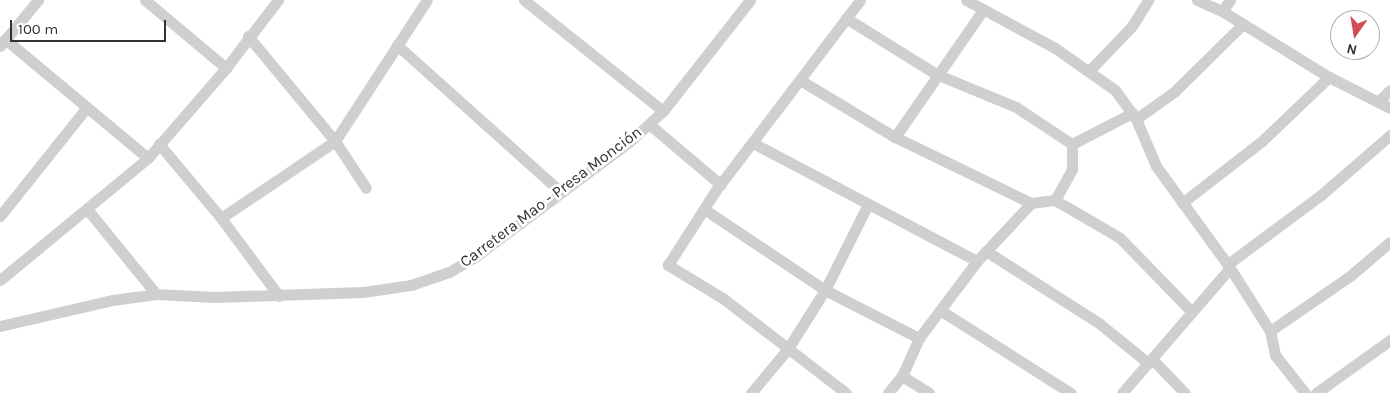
<!DOCTYPE html>
<html>
<head>
<meta charset="utf-8">
<style>
	body { margin:0 }
	#map { position:relative; width:1390px; height:393px; overflow:hidden; background:#fff; font-family:Karla,sans-serif }
	div>[style] { position:absolute }
	.street>* { height:11px; margin:-5.5px; padding:0 5.5px; transform-origin:5.5px; border-radius:5.5px; background:#cfcfcf }
	span { translate:-50% -50%; white-space:nowrap; text-align:center; line-height:1.15; -webkit-text-stroke:5px #fff; paint-order:stroke }
	.street-label { font-size:16px; color:#323232 }
	.north { position:absolute; left:1330px; top:10px; width:50px; height:50px; box-sizing:border-box; background:#fff; border:1px solid #adadad; border-radius:50%; rotate:193deg; font-size:14px; font-weight:700; line-height:20px; text-align:center; color:#323232 }
	.north::after { content:''; display:block; margin:auto; width:18px; height:22px; background:#d14c58; clip-path:polygon(50% 0,100% 100%,50% 72%,0 100%) }
	.scale { position:absolute; left:10px; top:20px; width:156px; height:22px; box-sizing:border-box; border:2px solid #323232; border-top:0; padding-left:6px; font-size:15px; line-height:18px; white-space:nowrap; color:#323232; -webkit-text-stroke:4px #fff; paint-order:stroke }
</style>
</head>
<body>
<div id="map">
	<div class="street">
		<div style="left:145px;top:0;width:106px;rotate:40deg"></div>
		<div style="left:524px;top:0;width:178px;rotate:38.6deg"></div>
		<div style="left:966px;top:0;width:101px;rotate:28.3deg"></div>
		<div style="left:1055px;top:48px;width:73px;rotate:35deg"></div>
		<div style="left:1115px;top:90px;width:36px;rotate:54deg"></div>
		<div style="left:1136px;top:119px;width:51px;rotate:66.9deg"></div>
		<div style="left:1156px;top:166px;width:126px;rotate:54deg"></div>
		<div style="left:1230px;top:268px;width:75px;rotate:57.6deg"></div>
		<div style="left:1270px;top:331px;width:25px;rotate:78deg"></div>
		<div style="left:1275px;top:355px;width:48px;rotate:51.7deg"></div>
		<div style="left:1197px;top:0;width:27px;rotate:24deg"></div>
		<div style="left:1222px;top:11px;width:126px;rotate:31.7deg"></div>
		<div style="left:1329px;top:77px;width:68px;rotate:26.9deg"></div>
		<div style="left:1222px;top:11px;width:14px;rotate:-54deg"></div>
		<div style="left:846px;top:18px;width:106px;rotate:31.9deg"></div>
		<div style="left:936px;top:74px;width:87px;rotate:22.4deg"></div>
		<div style="left:1016px;top:107px;width:67px;rotate:33.5deg"></div>
		<div style="left:1072px;top:144px;width:68px;rotate:-27.3deg"></div>
		<div style="left:248px;top:36px;width:136px;rotate:50.4deg"></div>
		<div style="left:335px;top:141px;width:56px;rotate:56.6deg"></div>
		<div style="left:5px;top:39px;width:186px;rotate:39.8deg"></div>
		<div style="left:397px;top:45px;width:219px;rotate:41.9deg"></div>
		<div style="left:0;top:46px;width:60px;rotate:-50.4deg"></div>
		<div style="left:1089px;top:71px;width:62px;rotate:-46.3deg"></div>
		<div style="left:1132px;top:26px;width:31px;rotate:-58deg"></div>
		<div style="left:800px;top:80px;width:111px;rotate:31deg"></div>
		<div style="left:895px;top:137px;width:151px;rotate:25.9deg"></div>
		<div style="left:1031px;top:203px;width:24px;rotate:-7deg"></div>
		<div style="left:1055px;top:200px;width:75px;rotate:30.3deg"></div>
		<div style="left:1120px;top:238px;width:103px;rotate:45.8deg"></div>
		<div style="left:1378px;top:102px;width:17px;rotate:-45deg"></div>
		<div style="left:1136px;top:119px;width:47px;rotate:-35.4deg"></div>
		<div style="left:1174px;top:92px;width:97px;rotate:-44.6deg"></div>
		<div style="left:649px;top:124px;width:94px;rotate:40.3deg"></div>
		<div style="left:895px;top:137px;width:155px;rotate:-55.3deg"></div>
		<div style="left:753px;top:143px;width:253px;rotate:27.8deg"></div>
		<div style="left:159px;top:144px;width:97px;rotate:50deg"></div>
		<div style="left:221px;top:218px;width:97px;rotate:53.4deg"></div>
		<div style="left:1055px;top:200px;width:35px;rotate:-61deg"></div>
		<div style="left:1072px;top:169px;width:25px;rotate:-90deg"></div>
		<div style="left:1182px;top:203px;width:101px;rotate:-37.8deg"></div>
		<div style="left:1262px;top:141px;width:93px;rotate:-43.7deg"></div>
		<div style="left:87px;top:209px;width:109px;rotate:50.9deg"></div>
		<div style="left:704px;top:209px;width:146px;rotate:33.8deg"></div>
		<div style="left:825px;top:290px;width:106px;rotate:27.1deg"></div>
		<div style="left:0;top:216px;width:139px;rotate:-51.4deg"></div>
		<div style="left:221px;top:218px;width:138px;rotate:-34deg"></div>
		<div style="left:335px;top:141px;width:168px;rotate:-56.9deg"></div>
		<div style="left:986px;top:251px;width:135px;rotate:32.6deg"></div>
		<div style="left:1100px;top:324px;width:62px;rotate:39.1deg"></div>
		<div style="left:1228px;top:264px;width:116px;rotate:-36.6deg"></div>
		<div style="left:1321px;top:195px;width:91px;rotate:-41deg"></div>
		<div style="left:0;top:280px;width:192px;rotate:-39.5deg"></div>
		<div style="left:148px;top:158px;width:119px;rotate:-49.1deg"></div>
		<div style="left:226px;top:68px;width:86px;rotate:-52.6deg"></div>
		<div style="left:940px;top:310px;width:155px;rotate:32.4deg"></div>
		<div style="left:0;top:326px;width:116px;rotate:-13deg"></div>
		<div style="left:113px;top:300px;width:43px;rotate:-7.9deg"></div>
		<div style="left:156px;top:294px;width:58px;rotate:3deg"></div>
		<div style="left:214px;top:297px;width:149px;rotate:-1.9deg"></div>
		<div style="left:363px;top:292px;width:49px;rotate:-8.3deg"></div>
		<div style="left:411px;top:285px;width:40px;rotate:-18.9deg"></div>
		<div style="left:449px;top:272px;width:30px;rotate:-30deg"></div>
		<div style="left:475px;top:257px;width:192px;rotate:-36.8deg"></div>
		<div style="left:629px;top:142px;width:46px;rotate:-42.4deg"></div>
		<div style="left:663px;top:111px;width:141px;rotate:-51.9deg"></div>
		<div style="left:1270px;top:331px;width:97px;rotate:-34.5deg"></div>
		<div style="left:1350px;top:276px;width:52px;rotate:-40.4deg"></div>
		<div style="left:1152px;top:359px;width:47px;rotate:45.9deg"></div>
		<div style="left:902px;top:376px;width:32px;rotate:32deg"></div>
		<div style="left:751px;top:393px;width:56px;rotate:-50.1deg"></div>
		<div style="left:787px;top:350px;width:71px;rotate:-57.7deg"></div>
		<div style="left:825px;top:290px;width:96px;rotate:-63.4deg"></div>
		<div style="left:846px;top:393px;width:154px;rotate:-142.4deg"></div>
		<div style="left:724px;top:299px;width:66px;rotate:-148.7deg"></div>
		<div style="left:668px;top:265px;width:89px;rotate:-57.4deg"></div>
		<div style="left:716px;top:190px;width:238px;rotate:-52.8deg"></div>
		<div style="left:888px;top:393px;width:22px;rotate:-51deg"></div>
		<div style="left:902px;top:376px;width:42px;rotate:-65.9deg"></div>
		<div style="left:919px;top:338px;width:96px;rotate:-53deg"></div>
		<div style="left:977px;top:261px;width:79px;rotate:-47deg"></div>
		<div style="left:1122px;top:393px;width:165px;rotate:-49.2deg"></div>
		<div style="left:1316px;top:393px;width:91px;rotate:-35.6deg"></div>
	</div>
	<div class="street-label">
		<span style="left:551px;top:197px;rotate:-37deg">Carretera Mao - Presa Monción</span>
	</div>
	<div class="north">N</div>
	<div class="scale">100 m</div>
</div>
</body>
</html>
